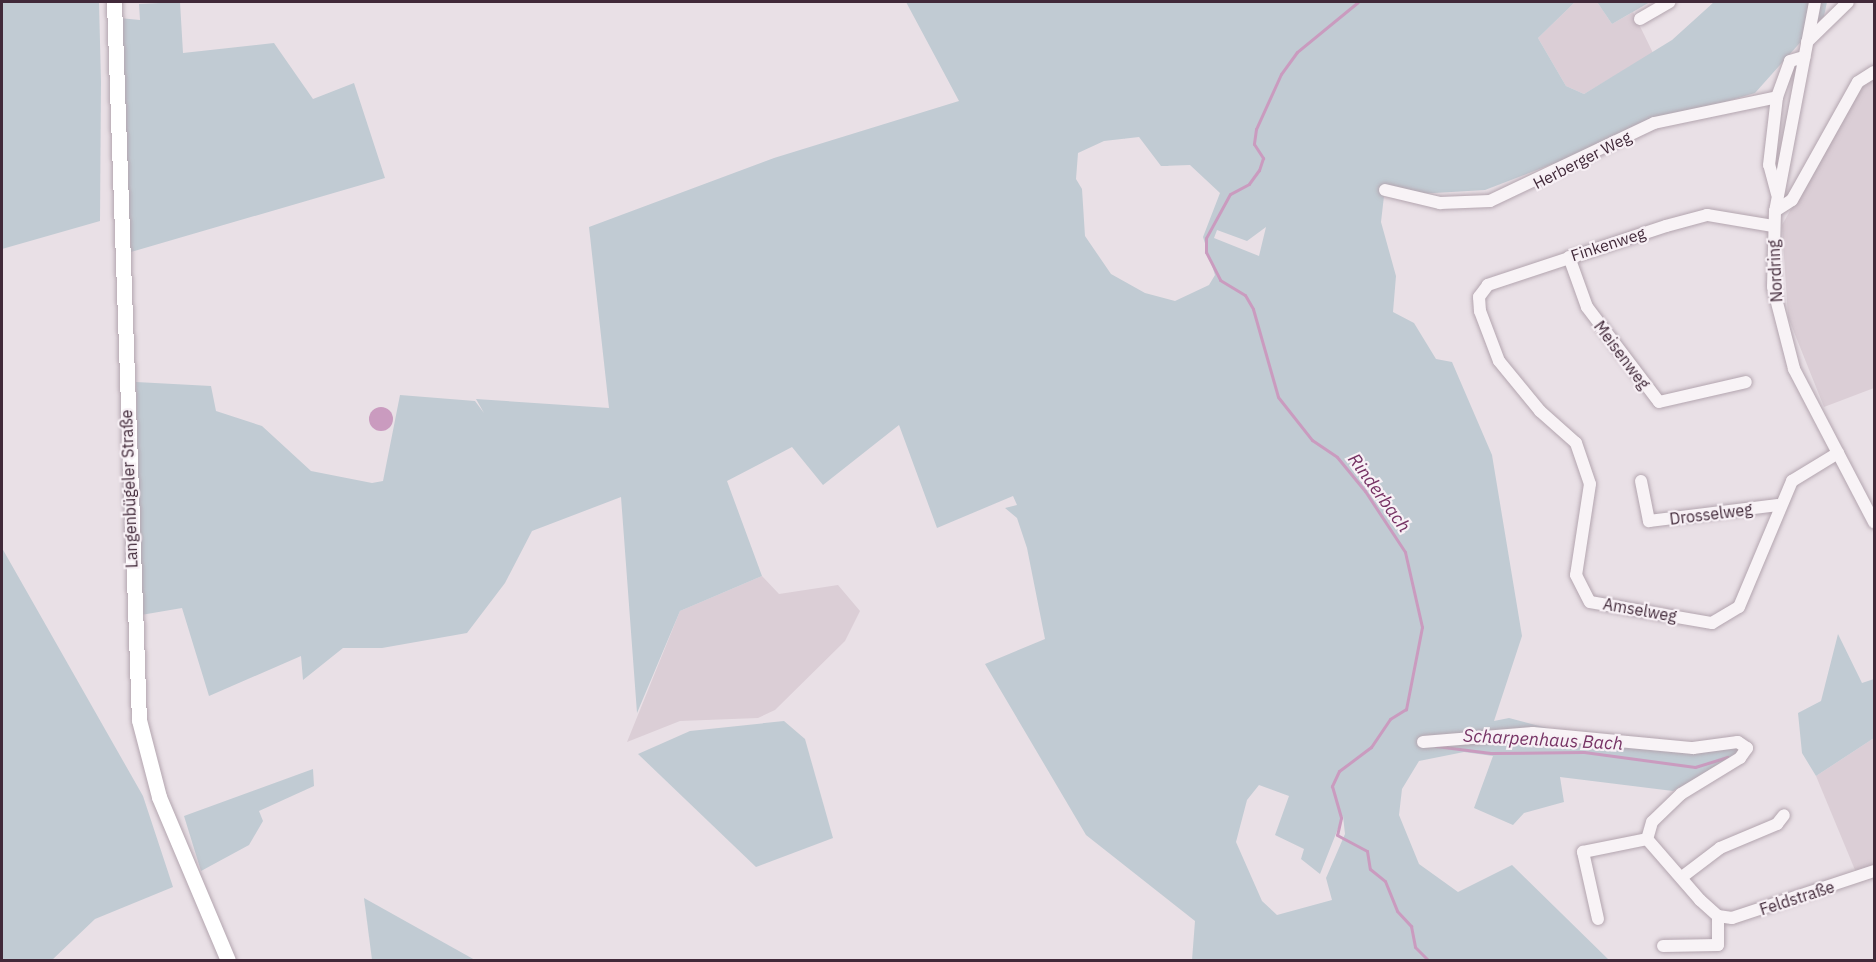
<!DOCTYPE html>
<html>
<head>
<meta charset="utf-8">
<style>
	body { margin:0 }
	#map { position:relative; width:1876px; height:962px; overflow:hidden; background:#e9e0e6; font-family:"IBM Plex Sans",sans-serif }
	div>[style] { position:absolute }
	.built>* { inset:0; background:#dbced6 }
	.green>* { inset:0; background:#c1cbd3 }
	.water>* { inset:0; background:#ca9bbf }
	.round { border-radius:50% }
	.stream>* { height:3px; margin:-1.5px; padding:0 1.5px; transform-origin:1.5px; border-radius:1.5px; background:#ca9bbf }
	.roads { filter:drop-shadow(0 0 2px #b3a5af) drop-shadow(0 0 2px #b3a5af) }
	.minor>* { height:12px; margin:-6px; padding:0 6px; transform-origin:6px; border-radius:6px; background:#f8f3f6 }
	.major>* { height:15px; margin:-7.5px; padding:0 7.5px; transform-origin:7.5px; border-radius:7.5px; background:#fff }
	span { translate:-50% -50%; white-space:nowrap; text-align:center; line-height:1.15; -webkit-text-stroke:4.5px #f7f0f5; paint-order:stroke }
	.street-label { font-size:16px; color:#412939 }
	.water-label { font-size:18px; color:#763264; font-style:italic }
	.frame { position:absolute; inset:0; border:3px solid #412939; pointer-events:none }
</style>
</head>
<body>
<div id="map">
	<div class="built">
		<div style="clip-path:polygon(1575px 2px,1597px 2px,1612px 24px,1633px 12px,1653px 53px,1584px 94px,1566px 86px,1538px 38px)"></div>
		<div style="clip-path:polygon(1874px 63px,1874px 388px,1824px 407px,1788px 317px,1782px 225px)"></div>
		<div style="clip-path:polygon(762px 576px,779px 594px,838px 585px,860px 611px,845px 641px,775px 710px,758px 718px,680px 721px,627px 742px,680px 611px)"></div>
		<div style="clip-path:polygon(1874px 738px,1874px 874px,1860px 882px,1816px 776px)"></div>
	</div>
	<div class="green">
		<div style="clip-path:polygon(2px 2px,99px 2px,101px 82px,100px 221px,2px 249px)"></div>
		<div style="clip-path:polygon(180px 2px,183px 53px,274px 43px,313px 99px,354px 83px,385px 178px,131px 252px,119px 18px,140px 20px,139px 4px)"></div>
		<div style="clip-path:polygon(evenodd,906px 2px,1575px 2px,1538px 38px,1566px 86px,1584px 94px,1672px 40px,1714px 2px,1827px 2px,1824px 16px,1755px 93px,1674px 117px,1485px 190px,1384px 196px,1381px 222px,1396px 276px,1393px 312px,1414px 323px,1436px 359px,1452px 362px,1492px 455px,1522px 636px,1494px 721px,1509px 718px,1578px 736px,1693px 748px,1739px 744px,1737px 756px,1673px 791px,1560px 777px,1564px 802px,1524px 813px,1513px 825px,1474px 808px,1493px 756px,1464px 752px,1419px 761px,1402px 789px,1399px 815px,1419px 864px,1458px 892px,1512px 865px,1609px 960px,1192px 960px,1195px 921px,1086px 835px,985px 664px,1045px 639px,1027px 548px,1017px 518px,1005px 508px,1017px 505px,1013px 496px,937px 528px,899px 425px,823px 485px,792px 447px,727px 481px,762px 576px,680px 611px,637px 713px,621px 497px,532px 531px,505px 583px,467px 633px,382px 648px,343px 648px,303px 680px,301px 656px,209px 696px,182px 608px,141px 615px,136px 382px,211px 386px,216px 411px,262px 426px,311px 471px,372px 483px,383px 481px,400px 395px,475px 401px,484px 413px,476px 399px,609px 408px,589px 227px,774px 158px,959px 101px,906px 2px,1139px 137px,1161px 166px,1190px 165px,1220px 193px,1203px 237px,1215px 275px,1209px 285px,1175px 301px,1145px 293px,1111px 274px,1085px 236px,1082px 189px,1076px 179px,1078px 153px,1104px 141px,1139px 137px,906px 2px,1266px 227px,1259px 256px,1214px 238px,1217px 230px,1247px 241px,1266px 227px,906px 2px,1259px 785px,1289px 796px,1275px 835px,1304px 849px,1301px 859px,1320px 874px,1343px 816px,1345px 834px,1326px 878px,1332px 900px,1277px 915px,1262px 901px,1236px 842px,1247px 800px,1259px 785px)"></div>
		<div style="clip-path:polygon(1597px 2px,1650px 2px,1612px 24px)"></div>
		<div style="clip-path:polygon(2px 548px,143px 796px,173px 887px,95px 919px,52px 960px,2px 960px)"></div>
		<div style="clip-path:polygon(1838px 634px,1862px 683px,1874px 679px,1874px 738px,1816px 776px,1802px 753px,1798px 713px,1821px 701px)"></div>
		<div style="clip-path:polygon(784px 721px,805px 739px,833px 838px,756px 867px,638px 754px,690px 731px)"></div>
		<div style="clip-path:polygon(313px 769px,314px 786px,259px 811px,263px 821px,249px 845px,201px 871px,184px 816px)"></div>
		<div style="clip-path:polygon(364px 898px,475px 960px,372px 960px)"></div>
	</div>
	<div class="water">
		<div class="round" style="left:369px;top:407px;width:24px;height:24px"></div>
	</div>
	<div class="stream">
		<div style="left:1358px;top:2px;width:79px;rotate:140.7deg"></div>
		<div style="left:1297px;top:52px;width:27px;rotate:126deg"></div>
		<div style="left:1281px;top:74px;width:60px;rotate:114.4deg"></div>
		<div style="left:1256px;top:129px;width:15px;rotate:98deg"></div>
		<div style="left:1254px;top:144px;width:17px;rotate:57deg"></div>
		<div style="left:1263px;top:158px;width:13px;rotate:108deg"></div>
		<div style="left:1259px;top:170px;width:17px;rotate:126deg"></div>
		<div style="left:1249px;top:184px;width:21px;rotate:152deg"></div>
		<div style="left:1230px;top:194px;width:50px;rotate:118.6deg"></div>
		<div style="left:1206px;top:238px;width:14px;rotate:90deg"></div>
		<div style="left:1206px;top:252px;width:31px;rotate:63deg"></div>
		<div style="left:1220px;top:280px;width:29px;rotate:31deg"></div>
		<div style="left:1245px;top:295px;width:16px;rotate:60deg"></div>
		<div style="left:1253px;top:309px;width:91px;rotate:74.1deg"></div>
		<div style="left:1278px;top:397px;width:55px;rotate:51.7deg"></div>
		<div style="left:1312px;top:440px;width:30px;rotate:34deg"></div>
		<div style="left:1337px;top:457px;width:44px;rotate:50.5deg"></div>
		<div style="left:1365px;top:491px;width:73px;rotate:56.7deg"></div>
		<div style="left:1405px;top:552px;width:77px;rotate:77.2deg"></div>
		<div style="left:1422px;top:627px;width:84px;rotate:101deg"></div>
		<div style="left:1406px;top:709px;width:19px;rotate:148deg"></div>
		<div style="left:1390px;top:719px;width:34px;rotate:124deg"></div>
		<div style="left:1371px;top:747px;width:40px;rotate:143deg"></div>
		<div style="left:1339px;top:771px;width:17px;rotate:115deg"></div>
		<div style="left:1332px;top:786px;width:33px;rotate:74deg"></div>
		<div style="left:1341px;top:818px;width:17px;rotate:103deg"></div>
		<div style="left:1337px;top:835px;width:34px;rotate:28deg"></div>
		<div style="left:1367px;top:851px;width:18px;rotate:81deg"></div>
		<div style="left:1370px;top:869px;width:19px;rotate:39deg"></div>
		<div style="left:1385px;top:881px;width:32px;rotate:68deg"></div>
		<div style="left:1397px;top:911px;width:21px;rotate:47deg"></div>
		<div style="left:1411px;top:926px;width:21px;rotate:79deg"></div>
		<div style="left:1415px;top:947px;width:18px;rotate:45deg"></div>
		<div style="left:1436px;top:746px;width:55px;rotate:7.3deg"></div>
		<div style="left:1491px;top:753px;width:93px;rotate:-0.6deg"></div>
		<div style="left:1584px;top:752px;width:112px;rotate:7.7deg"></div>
		<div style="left:1695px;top:767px;width:34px;rotate:-17deg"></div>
	</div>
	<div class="roads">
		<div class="minor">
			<div style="left:1815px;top:2px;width:213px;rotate:100.8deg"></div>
			<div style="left:1775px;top:211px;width:76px;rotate:91.5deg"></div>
			<div style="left:1773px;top:287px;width:85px;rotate:75.6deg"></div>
			<div style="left:1794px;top:369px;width:173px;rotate:62.4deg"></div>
			<div style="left:1640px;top:19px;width:34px;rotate:-30deg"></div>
			<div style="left:1807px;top:42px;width:57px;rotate:-44.3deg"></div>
			<div style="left:1385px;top:190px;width:57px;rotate:13.3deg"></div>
			<div style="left:1440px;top:203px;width:50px;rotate:-2.3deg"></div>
			<div style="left:1490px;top:201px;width:182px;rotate:-25.4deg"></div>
			<div style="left:1654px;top:123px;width:126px;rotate:-11.9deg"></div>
			<div style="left:1777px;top:194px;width:30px;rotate:-105deg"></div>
			<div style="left:1769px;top:165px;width:68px;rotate:-83.3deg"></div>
			<div style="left:1777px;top:97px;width:38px;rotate:-70deg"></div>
			<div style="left:1790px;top:61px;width:15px;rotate:-16deg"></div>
			<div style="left:1775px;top:211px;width:20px;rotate:-33deg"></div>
			<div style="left:1792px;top:200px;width:135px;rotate:-60.8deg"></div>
			<div style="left:1858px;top:82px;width:19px;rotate:-32deg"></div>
			<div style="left:1773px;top:226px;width:67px;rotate:-170.5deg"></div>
			<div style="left:1707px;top:215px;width:42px;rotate:165deg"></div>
			<div style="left:1666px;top:226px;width:188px;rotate:161.7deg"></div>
			<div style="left:1488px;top:285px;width:15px;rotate:127deg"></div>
			<div style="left:1479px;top:297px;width:14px;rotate:86deg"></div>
			<div style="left:1480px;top:311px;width:53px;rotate:69.2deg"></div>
			<div style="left:1499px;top:361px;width:65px;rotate:50.6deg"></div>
			<div style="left:1540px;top:411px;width:48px;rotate:41.6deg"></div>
			<div style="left:1576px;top:443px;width:43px;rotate:71.1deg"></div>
			<div style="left:1590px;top:484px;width:92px;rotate:98.7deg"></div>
			<div style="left:1576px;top:575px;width:30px;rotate:63deg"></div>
			<div style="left:1590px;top:602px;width:124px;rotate:9.8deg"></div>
			<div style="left:1712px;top:623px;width:31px;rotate:-31deg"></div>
			<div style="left:1739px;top:607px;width:137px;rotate:-67.2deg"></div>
			<div style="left:1792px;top:481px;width:54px;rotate:-31.3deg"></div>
			<div style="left:1569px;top:257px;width:53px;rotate:70.2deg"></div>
			<div style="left:1587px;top:307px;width:119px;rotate:52.8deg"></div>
			<div style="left:1659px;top:402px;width:89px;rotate:-12.9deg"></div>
			<div style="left:1641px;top:481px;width:41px;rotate:78.7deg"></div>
			<div style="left:1649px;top:521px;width:130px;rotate:-7.1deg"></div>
			<div style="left:1423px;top:742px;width:110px;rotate:-4.7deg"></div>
			<div style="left:1533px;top:733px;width:161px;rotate:5.4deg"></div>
			<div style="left:1693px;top:748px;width:45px;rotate:-7.6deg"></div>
			<div style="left:1738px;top:742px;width:11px;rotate:34deg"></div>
			<div style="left:1747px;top:748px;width:12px;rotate:125deg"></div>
			<div style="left:1740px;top:758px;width:69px;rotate:148.6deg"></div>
			<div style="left:1681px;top:794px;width:40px;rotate:136deg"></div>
			<div style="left:1652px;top:822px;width:18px;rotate:106deg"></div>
			<div style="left:1647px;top:839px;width:81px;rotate:49deg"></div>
			<div style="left:1700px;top:900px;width:24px;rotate:42deg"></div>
			<div style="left:1718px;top:916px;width:14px;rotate:8deg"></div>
			<div style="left:1732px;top:918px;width:150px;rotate:-18.3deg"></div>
			<div style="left:1682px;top:877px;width:48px;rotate:-37.3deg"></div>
			<div style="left:1720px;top:848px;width:62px;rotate:-22.8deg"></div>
			<div style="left:1777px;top:824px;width:11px;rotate:-52deg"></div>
			<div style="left:1598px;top:919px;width:69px;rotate:-102.6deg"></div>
			<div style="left:1583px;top:852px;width:65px;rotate:-11.5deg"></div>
			<div style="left:1663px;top:946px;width:55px;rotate:-1deg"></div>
			<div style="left:1718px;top:945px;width:29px;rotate:-90deg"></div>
		</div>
		<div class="major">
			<div style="left:114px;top:2px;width:718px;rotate:88.01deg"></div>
			<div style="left:139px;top:720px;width:80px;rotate:75.4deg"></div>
			<div style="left:159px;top:797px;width:177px;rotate:67.1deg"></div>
		</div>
	</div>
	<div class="street-label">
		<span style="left:1582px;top:160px;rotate:-27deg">Herberger Weg</span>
		<span style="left:1608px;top:244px;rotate:-18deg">Finkenweg</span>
		<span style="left:1775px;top:271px;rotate:-93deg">Nordring</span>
		<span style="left:1622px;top:355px;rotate:53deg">Meisenweg</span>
		<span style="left:129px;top:489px;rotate:-92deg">Langenbügeler Straße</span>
		<span style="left:1711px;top:514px;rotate:-7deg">Drosselweg</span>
		<span style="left:1640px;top:610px;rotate:10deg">Amselweg</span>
		<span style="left:1797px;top:898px;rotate:-18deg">Feldstraße</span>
	</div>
	<div class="water-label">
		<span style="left:1379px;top:493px;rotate:54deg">Rinderbach</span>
		<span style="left:1543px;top:740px;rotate:3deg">Scharpenhaus Bach</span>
	</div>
	<div class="frame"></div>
</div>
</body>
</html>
